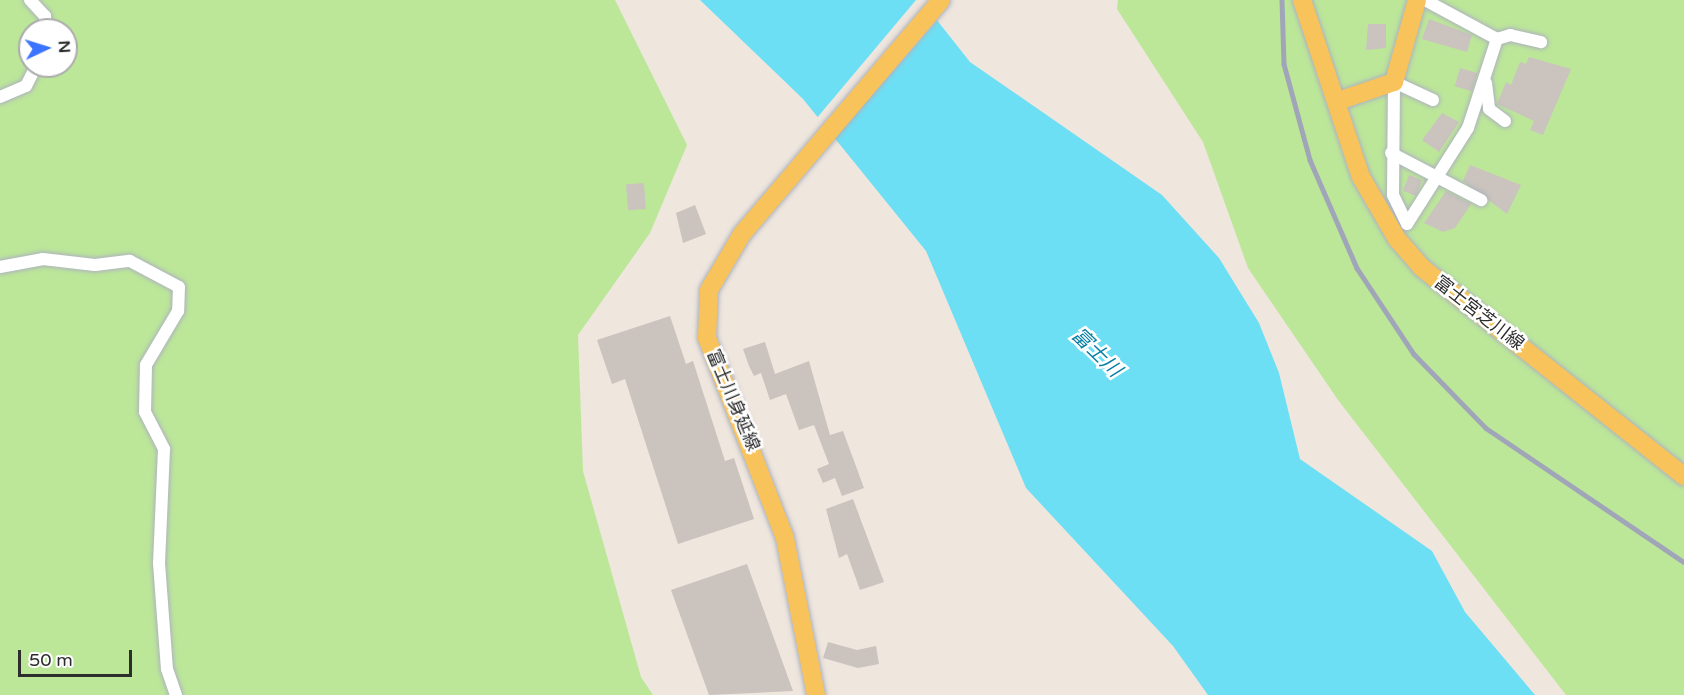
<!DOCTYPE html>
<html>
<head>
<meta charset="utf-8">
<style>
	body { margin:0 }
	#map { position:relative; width:1684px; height:695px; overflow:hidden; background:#efe6de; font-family:"Varela Round","Noto Sans JP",sans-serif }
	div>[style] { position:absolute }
	.green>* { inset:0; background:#bce799 }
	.water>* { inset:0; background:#6ddff5 }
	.pier>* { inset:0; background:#efe6de }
	.building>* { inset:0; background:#cac3be; transform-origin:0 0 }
	.roads { filter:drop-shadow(0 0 2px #aeb3bd) drop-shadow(0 0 2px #aeb3bd) }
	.minor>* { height:12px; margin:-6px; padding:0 6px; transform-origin:6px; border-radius:6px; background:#fff }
	.primary>* { height:18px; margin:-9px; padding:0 9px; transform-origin:9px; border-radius:9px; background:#f8c35a }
	.rail>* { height:4.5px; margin:-2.25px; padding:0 2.25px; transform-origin:2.25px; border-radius:2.25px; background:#a0a6b8 }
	span { translate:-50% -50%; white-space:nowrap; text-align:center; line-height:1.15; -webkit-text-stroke:5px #fff; paint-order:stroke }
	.street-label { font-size:18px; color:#2d2d2d }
	.water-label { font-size:20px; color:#0780a6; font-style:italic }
	.north { position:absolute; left:18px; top:18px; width:60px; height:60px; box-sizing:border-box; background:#fff; border:2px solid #ababab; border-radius:50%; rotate:86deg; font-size:16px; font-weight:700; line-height:24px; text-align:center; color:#2d2d2d }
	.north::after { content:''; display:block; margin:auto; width:21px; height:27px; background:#3b74ff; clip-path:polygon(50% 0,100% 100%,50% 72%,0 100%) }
	.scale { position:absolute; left:18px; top:650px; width:114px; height:27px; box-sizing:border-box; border:3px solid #2d2d2d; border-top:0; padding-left:8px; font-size:18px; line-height:21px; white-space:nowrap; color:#2d2d2d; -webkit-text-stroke:4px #fff; paint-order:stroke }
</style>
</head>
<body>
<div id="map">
	<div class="green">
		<div style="clip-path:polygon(evenodd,0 0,615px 0,687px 145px,650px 233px,578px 335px,583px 471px,641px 677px,653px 695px,0 695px,0 0,30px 30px,66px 30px,66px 66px,30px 66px,30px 30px)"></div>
		<div style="clip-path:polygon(1118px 0,1684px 0,1684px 695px,1566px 695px,1338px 400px,1248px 268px,1203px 142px,1117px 9px)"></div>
	</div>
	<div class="water">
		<div style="clip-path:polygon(700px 0,921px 0,970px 62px,1162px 195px,1219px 258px,1259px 323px,1279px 373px,1300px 459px,1432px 551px,1465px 612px,1535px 695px,1208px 695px,1173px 646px,1026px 488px,926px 251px,803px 99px)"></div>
	</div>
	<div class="pier">
		<div style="clip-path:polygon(916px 0,925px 0,939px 18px,833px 140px,816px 119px)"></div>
	</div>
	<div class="building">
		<div style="clip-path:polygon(1429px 19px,1472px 35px,1467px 52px,1422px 39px)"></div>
		<div style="clip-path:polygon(1368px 24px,1386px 24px,1386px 48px,1366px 50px)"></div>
		<div style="clip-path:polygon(1529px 57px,1571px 69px,1543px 135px,1530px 130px,1534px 121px,1497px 104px,1506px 82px,1511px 85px,1520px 62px,1526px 64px)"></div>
		<div style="left:1460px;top:68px;width:18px;height:19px;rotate:16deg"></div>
		<div style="clip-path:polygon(1442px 113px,1459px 122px,1439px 152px,1422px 140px)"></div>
		<div style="clip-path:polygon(1470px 165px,1521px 185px,1507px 214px,1463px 181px)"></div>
		<div style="left:1409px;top:175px;width:14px;height:17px;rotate:21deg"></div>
		<div style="left:644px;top:183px;width:26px;height:18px;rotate:86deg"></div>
		<div style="clip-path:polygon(1446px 191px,1471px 204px,1455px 228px,1443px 232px,1424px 223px)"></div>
		<div style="clip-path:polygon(695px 205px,706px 234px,683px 243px,676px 213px)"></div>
		<div style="clip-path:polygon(670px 316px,686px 364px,693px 361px,725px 461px,734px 458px,754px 519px,678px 544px,625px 379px,612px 384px,597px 340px)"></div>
		<div style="clip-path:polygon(765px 342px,775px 374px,809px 361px,830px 435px,843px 431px,864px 488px,842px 496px,835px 478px,823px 483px,817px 469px,829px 464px,814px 425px,799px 430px,786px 394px,770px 400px,761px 373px,754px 376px,749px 366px,743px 349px)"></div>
		<div style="clip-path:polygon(853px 499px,884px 582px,860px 590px,847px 554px,839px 558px,826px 509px)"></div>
		<div style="clip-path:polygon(747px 564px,793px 691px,709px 695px,671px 590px)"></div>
		<div style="clip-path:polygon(828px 642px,857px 650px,876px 646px,879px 664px,858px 668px,823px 658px)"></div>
	</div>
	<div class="roads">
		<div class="minor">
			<div style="left:30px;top:0;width:22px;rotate:47deg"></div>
			<div style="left:45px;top:16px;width:14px;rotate:86deg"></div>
			<div style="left:1497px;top:39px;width:14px;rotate:-17deg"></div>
			<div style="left:1510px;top:35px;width:32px;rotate:13deg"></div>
			<div style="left:1394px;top:82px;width:113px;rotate:90.5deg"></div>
			<div style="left:1393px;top:195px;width:32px;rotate:64deg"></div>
			<div style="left:1394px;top:82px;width:43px;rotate:24.8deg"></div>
			<div style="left:1486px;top:83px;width:26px;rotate:83deg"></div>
			<div style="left:1489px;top:109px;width:20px;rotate:37deg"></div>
			<div style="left:0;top:97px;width:28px;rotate:-23deg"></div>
			<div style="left:26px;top:86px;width:22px;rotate:-63deg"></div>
			<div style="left:1391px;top:153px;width:102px;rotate:27.6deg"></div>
			<div style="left:1407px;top:224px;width:114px;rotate:-57.6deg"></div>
			<div style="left:1468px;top:128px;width:94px;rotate:-72deg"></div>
			<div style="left:1497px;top:39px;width:82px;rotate:-151.6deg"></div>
			<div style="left:0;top:267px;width:44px;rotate:-10.5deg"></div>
			<div style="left:43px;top:259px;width:52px;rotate:6.6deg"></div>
			<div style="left:95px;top:265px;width:35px;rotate:-7deg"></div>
			<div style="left:130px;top:261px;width:55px;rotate:28deg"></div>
			<div style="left:179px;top:287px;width:24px;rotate:92deg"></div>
			<div style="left:178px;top:311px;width:63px;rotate:120.7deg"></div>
			<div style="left:146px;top:365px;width:47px;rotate:91.2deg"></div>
			<div style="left:145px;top:412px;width:42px;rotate:62.8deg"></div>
			<div style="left:164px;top:449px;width:114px;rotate:92.5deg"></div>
			<div style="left:159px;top:563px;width:106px;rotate:85.7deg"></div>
			<div style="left:167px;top:669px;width:28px;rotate:71deg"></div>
		</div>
		<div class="primary">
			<div style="left:1302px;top:0;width:187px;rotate:71.6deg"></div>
			<div style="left:1361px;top:177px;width:72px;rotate:59.9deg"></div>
			<div style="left:1397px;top:239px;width:37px;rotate:49deg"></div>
			<div style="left:1421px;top:267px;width:336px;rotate:38.5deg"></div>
			<div style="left:1338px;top:101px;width:59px;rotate:-18.7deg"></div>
			<div style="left:1394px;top:82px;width:85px;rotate:-74.3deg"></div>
			<div style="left:816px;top:695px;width:160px;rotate:-101.2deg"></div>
			<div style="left:785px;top:538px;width:215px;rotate:-111.3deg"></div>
			<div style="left:707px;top:338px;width:48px;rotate:-87.6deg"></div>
			<div style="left:709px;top:290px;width:65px;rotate:-59.5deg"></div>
			<div style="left:742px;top:234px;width:307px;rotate:-49.6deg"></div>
		</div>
	</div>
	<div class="rail">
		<div style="left:1282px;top:0;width:64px;rotate:88.2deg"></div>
		<div style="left:1284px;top:64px;width:99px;rotate:74.8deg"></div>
		<div style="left:1310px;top:160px;width:118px;rotate:66.5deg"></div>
		<div style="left:1357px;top:268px;width:103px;rotate:56.5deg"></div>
		<div style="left:1414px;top:354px;width:103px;rotate:45.8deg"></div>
		<div style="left:1486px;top:428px;width:239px;rotate:34.1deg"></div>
	</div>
	<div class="street-label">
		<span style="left:1479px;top:313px;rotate:38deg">富士宮芝川線</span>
		<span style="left:733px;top:400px;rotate:67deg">富士川身延線</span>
	</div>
	<div class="water-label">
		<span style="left:1096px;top:353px;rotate:44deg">富士川</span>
	</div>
	<div class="north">N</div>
	<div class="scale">50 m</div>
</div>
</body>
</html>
